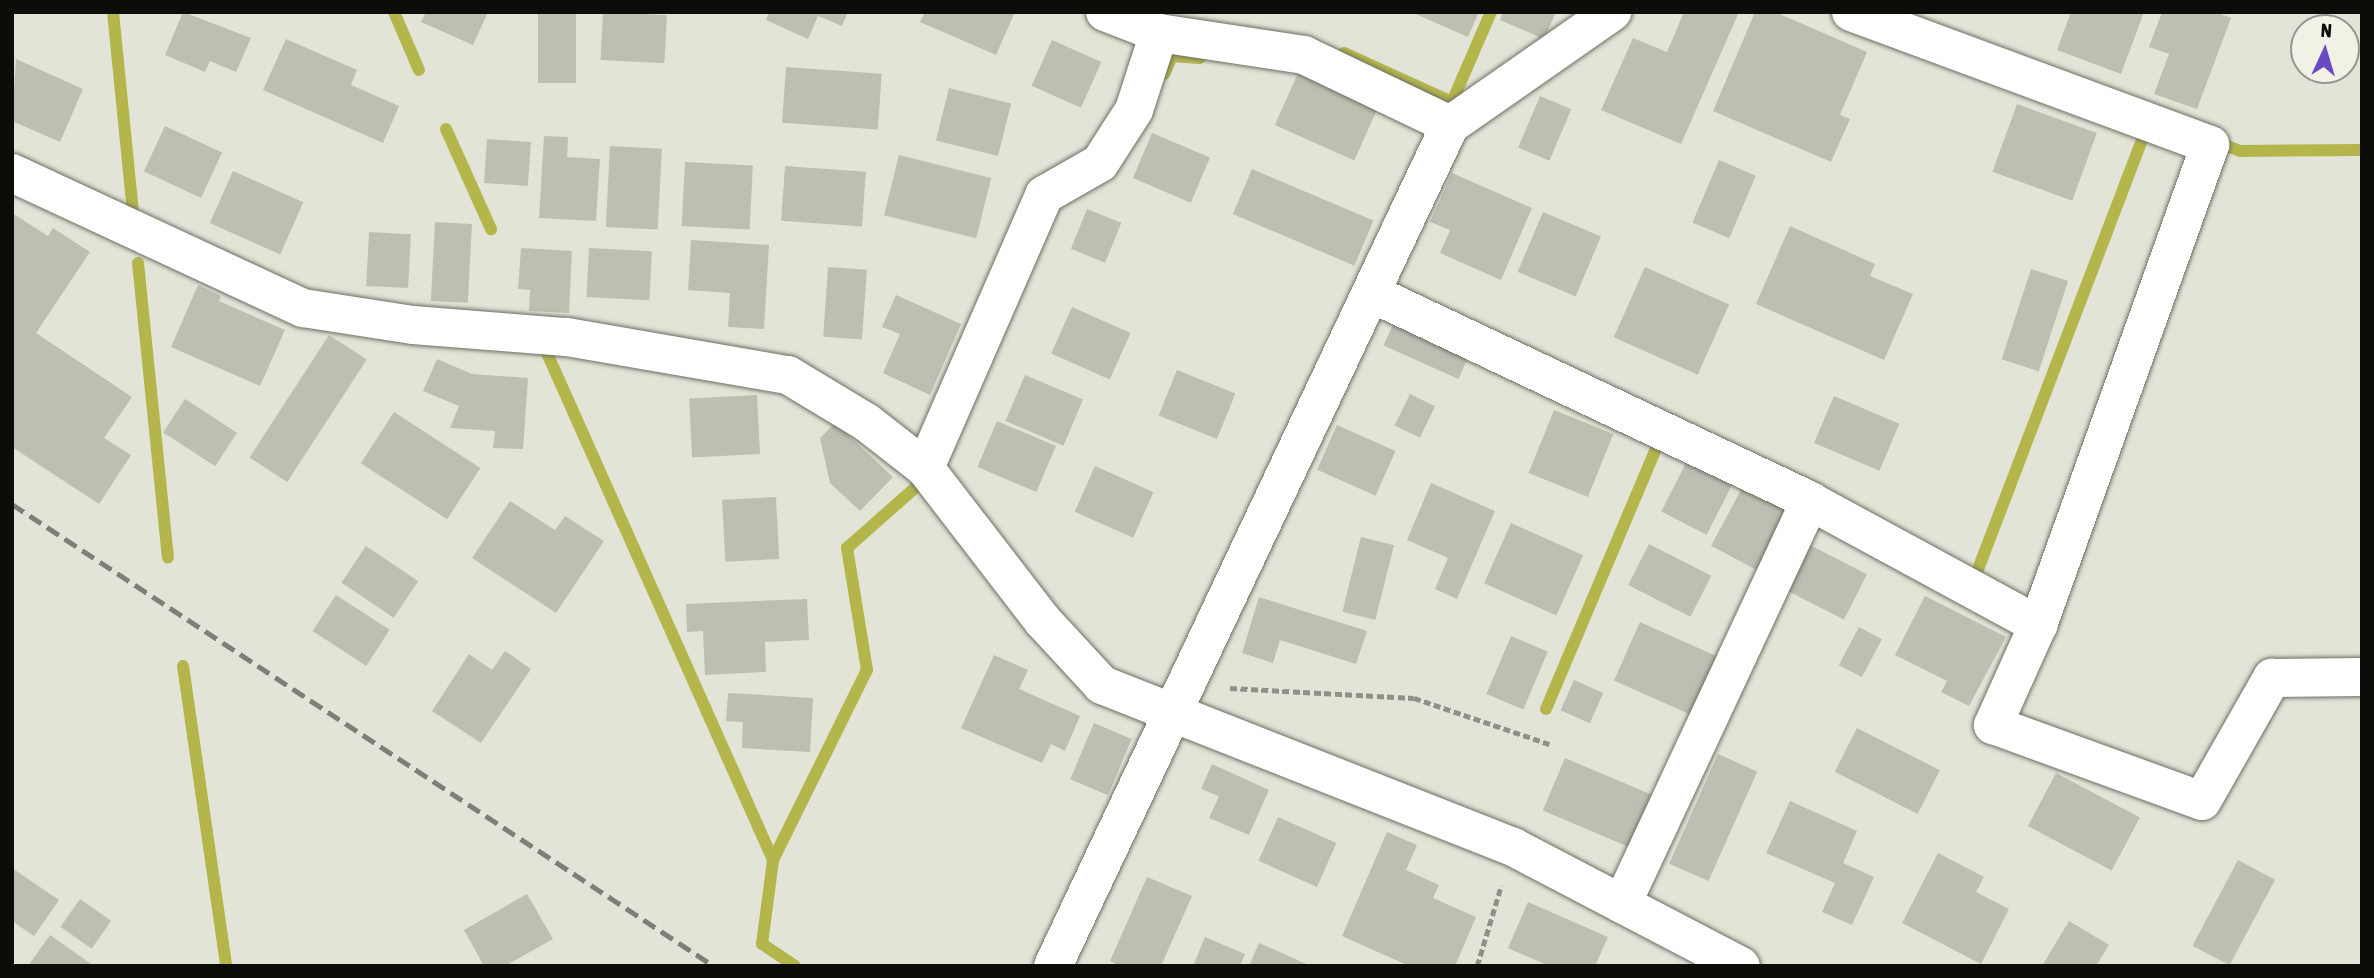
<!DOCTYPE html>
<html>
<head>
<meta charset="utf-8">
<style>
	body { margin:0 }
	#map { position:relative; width:2374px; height:978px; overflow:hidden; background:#e3e4d8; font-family:"Asap Condensed",sans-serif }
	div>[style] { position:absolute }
	.stream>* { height:12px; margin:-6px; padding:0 6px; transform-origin:6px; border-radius:6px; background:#b4b64c }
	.building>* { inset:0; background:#bebfb3; transform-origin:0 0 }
	.path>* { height:4.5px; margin-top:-2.25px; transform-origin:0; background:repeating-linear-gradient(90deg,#909087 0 7px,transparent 0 10.5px) }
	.roads { filter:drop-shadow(0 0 2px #6d6e63) drop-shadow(0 0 2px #6d6e63) }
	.minor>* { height:38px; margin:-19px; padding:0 19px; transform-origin:19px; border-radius:19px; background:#fff }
	.rail>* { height:5px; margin-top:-2.5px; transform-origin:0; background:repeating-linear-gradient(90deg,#7f7f77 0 14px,transparent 0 21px) }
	span { translate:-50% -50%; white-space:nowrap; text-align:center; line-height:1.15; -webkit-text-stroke:7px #f1f2e5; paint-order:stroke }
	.frame { position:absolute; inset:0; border:14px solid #0c0c08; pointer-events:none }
	.north { position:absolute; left:2290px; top:14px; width:70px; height:70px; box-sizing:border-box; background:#f1f2e5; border:2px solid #95968d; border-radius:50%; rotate:4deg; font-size:19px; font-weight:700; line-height:28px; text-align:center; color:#0c0c08 }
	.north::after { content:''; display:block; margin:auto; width:24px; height:32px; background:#694ac3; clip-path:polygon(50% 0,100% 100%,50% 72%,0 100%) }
</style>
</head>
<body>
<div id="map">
	<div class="stream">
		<div style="left:113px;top:12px;width:200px;rotate:84.3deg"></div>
		<div style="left:394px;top:12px;width:63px;rotate:66.7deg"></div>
		<div style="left:1344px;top:53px;width:119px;rotate:24.4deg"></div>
		<div style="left:1452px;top:102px;width:98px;rotate:-66.6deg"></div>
		<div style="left:1164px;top:74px;width:20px;rotate:-66deg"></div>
		<div style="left:1172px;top:56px;width:28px;rotate:4deg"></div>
		<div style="left:446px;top:129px;width:110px;rotate:65.8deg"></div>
		<div style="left:2213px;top:141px;width:29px;rotate:20deg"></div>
		<div style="left:2240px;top:151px;width:122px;rotate:-0.5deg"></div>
		<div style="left:138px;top:263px;width:296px;rotate:84.2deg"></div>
		<div style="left:547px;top:353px;width:555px;rotate:65.97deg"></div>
		<div style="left:1977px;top:572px;width:460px;rotate:-69.1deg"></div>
		<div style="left:183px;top:666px;width:303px;rotate:81.8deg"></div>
		<div style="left:1546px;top:709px;width:290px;rotate:-67.1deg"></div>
		<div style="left:1659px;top:442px;width:8px;rotate:23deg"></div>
		<div style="left:795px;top:966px;width:40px;rotate:-146deg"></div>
		<div style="left:762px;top:944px;width:85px;rotate:-82.5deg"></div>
		<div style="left:773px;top:860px;width:212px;rotate:-63.7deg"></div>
		<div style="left:867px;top:670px;width:124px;rotate:-99.3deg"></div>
		<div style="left:847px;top:548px;width:94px;rotate:-41.5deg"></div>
	</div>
	<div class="building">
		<div style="clip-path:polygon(183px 12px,251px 38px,236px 72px,210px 61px,205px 72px,165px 55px)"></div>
		<div style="clip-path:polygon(426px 12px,488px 12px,473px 45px,421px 22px)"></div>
		<div style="left:538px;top:12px;width:38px;height:71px"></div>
		<div style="left:603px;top:12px;width:64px;height:48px;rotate:3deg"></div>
		<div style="clip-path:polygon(769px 12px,848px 12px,842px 26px,818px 16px,808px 39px,766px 20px)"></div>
		<div style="clip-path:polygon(925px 12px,1015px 12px,996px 55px,920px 22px)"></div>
		<div style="clip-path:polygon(1411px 12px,1479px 12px,1468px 37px)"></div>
		<div style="clip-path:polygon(1503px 12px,1556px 12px,1544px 39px,1500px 20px)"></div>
		<div style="clip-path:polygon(1684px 12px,1739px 12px,1681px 144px,1601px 110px,1633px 38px,1667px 52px)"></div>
		<div style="clip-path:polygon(1755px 12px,1775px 12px,1867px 52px,1840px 115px,1850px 119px,1831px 162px,1713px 111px)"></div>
		<div style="clip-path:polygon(2071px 12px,2144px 12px,2121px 74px,2057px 50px)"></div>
		<div style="clip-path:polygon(2162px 12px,2216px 12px,2231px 18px,2197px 109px,2154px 94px,2169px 54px,2149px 47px)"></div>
		<div style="clip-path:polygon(286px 39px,357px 70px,351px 85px,399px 106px,383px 143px,263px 90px)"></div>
		<div style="left:1052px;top:40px;width:54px;height:50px;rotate:24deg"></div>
		<div style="clip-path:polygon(16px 59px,83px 89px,60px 142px,12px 121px)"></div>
		<div style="left:786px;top:67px;width:96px;height:56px;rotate:4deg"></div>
		<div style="left:1298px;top:73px;width:87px;height:57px;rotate:24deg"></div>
		<div style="left:949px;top:88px;width:64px;height:54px;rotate:14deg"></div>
		<div style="left:1540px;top:96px;width:34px;height:56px;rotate:23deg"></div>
		<div style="left:2017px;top:104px;width:85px;height:72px;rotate:20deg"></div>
		<div style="left:165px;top:126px;width:63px;height:50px;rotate:25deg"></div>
		<div style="left:1152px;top:133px;width:63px;height:49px;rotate:23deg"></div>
		<div style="clip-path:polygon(544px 136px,568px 137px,567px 157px,600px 159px,596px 221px,539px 218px)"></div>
		<div style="left:487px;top:139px;width:44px;height:44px;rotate:4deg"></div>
		<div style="left:610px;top:146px;width:52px;height:81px;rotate:3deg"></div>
		<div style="left:899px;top:155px;width:95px;height:62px;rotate:14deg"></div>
		<div style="left:1719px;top:160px;width:40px;height:68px;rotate:23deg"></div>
		<div style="left:685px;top:162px;width:68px;height:64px;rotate:3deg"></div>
		<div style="left:785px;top:166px;width:81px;height:55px;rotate:4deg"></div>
		<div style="left:1252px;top:169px;width:132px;height:49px;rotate:23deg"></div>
		<div style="left:233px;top:171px;width:77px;height:57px;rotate:24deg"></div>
		<div style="clip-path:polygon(1452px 173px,1532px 208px,1501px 280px,1440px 253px,1450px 230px,1430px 222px)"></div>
		<div style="left:1087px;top:209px;width:37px;height:43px;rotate:22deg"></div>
		<div style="left:1543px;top:212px;width:63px;height:65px;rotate:23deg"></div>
		<div style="clip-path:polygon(12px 213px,48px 236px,53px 228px,90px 252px,36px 333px,132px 397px,104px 438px,131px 455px,99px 504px,12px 447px)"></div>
		<div style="left:435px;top:222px;width:37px;height:79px;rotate:3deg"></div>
		<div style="clip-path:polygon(1790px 226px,1875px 264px,1870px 276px,1913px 294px,1884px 360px,1756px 304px)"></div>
		<div style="left:369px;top:232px;width:42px;height:54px;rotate:3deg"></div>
		<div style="clip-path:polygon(691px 240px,769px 245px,764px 329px,728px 327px,730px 293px,688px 290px)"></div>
		<div style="clip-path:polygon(521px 248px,572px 251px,569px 313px,529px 311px,530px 290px,518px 289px)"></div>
		<div style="left:589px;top:248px;width:63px;height:49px;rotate:3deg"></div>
		<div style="left:828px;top:267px;width:39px;height:70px;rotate:4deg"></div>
		<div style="left:1645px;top:267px;width:92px;height:77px;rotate:24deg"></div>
		<div style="left:2031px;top:269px;width:39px;height:95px;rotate:18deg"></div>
		<div style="clip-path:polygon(198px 285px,221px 296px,219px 301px,285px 330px,260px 386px,171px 347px)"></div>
		<div style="clip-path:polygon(896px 295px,961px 324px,930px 395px,883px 373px,900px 334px,882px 327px)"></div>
		<div style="left:1072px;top:307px;width:64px;height:51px;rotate:24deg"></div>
		<div style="left:1395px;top:320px;width:82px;height:28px;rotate:24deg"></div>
		<div style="left:329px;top:335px;width:45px;height:146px;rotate:33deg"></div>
		<div style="clip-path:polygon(437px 359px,472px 374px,528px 378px,523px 449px,493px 448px,495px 431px,450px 428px,459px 406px,423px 391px)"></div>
		<div style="left:1177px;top:370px;width:63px;height:49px;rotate:22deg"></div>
		<div style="left:1025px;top:375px;width:63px;height:50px;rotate:23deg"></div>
		<div style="left:1410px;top:394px;width:28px;height:35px;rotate:26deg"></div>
		<div style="left:757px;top:395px;width:59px;height:68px;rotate:87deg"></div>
		<div style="left:1834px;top:396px;width:71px;height:51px;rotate:23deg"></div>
		<div style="left:185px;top:399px;width:62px;height:40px;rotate:33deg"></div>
		<div style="left:1554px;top:410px;width:64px;height:68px;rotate:22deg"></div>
		<div style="left:394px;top:412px;width:103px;height:61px;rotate:33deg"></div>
		<div style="left:997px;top:421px;width:64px;height:50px;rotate:23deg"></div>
		<div style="clip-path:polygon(835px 423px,893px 477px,860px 511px,830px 483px,820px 438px)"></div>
		<div style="left:1337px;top:425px;width:64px;height:49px;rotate:24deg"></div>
		<div style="left:1688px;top:459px;width:51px;height:59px;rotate:27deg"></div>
		<div style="left:1095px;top:466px;width:64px;height:50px;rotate:24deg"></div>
		<div style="clip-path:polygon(1431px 483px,1495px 511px,1457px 599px,1435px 589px,1448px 558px,1407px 540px)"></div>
		<div style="left:1744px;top:484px;width:52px;height:70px;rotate:28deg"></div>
		<div style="left:776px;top:497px;width:62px;height:54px;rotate:87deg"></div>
		<div style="clip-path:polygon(510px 501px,555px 530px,565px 516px,604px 541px,556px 613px,472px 558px)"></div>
		<div style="left:1511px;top:523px;width:79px;height:66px;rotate:24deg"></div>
		<div style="left:1361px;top:537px;width:34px;height:77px;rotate:14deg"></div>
		<div style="left:1802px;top:541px;width:73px;height:51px;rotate:27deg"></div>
		<div style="left:1649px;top:544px;width:70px;height:46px;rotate:27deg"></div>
		<div style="left:366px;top:546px;width:63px;height:44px;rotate:34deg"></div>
		<div style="left:336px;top:595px;width:64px;height:43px;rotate:33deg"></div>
		<div style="clip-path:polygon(1925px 596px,2006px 637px,1969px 706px,1941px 692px,1947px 681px,1895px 655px)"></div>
		<div style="clip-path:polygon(1259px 597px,1367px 631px,1356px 664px,1280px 640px,1273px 663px,1242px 653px)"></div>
		<div style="clip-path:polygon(807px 599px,809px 640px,765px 642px,766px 672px,705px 675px,703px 631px,687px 632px,686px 604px)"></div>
		<div style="left:1640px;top:622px;width:84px;height:64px;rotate:24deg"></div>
		<div style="left:1859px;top:627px;width:26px;height:43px;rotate:28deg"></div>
		<div style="left:1511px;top:636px;width:40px;height:63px;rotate:23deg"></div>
		<div style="clip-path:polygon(505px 651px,531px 669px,481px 743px,432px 711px,469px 654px,492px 670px)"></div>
		<div style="clip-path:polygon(994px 655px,1028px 670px,1019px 689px,1080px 716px,1065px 751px,1051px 744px,1042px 763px,961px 728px)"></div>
		<div style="left:1574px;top:680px;width:32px;height:33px;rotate:24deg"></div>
		<div style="clip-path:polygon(728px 693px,813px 698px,810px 752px,742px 748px,743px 722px,726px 721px)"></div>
		<div style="left:1094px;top:723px;width:41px;height:61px;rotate:23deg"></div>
		<div style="left:1857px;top:728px;width:93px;height:49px;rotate:27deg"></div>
		<div style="left:1718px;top:754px;width:43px;height:120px;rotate:24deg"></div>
		<div style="left:1565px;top:758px;width:95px;height:57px;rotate:23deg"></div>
		<div style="clip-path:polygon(1212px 764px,1269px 790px,1249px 835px,1209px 818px,1219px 796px,1201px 789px)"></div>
		<div style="left:2056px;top:773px;width:95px;height:60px;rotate:28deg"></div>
		<div style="clip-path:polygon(1790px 801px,1857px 831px,1843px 863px,1874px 877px,1852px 925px,1822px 912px,1835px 883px,1766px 853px)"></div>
		<div style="left:1278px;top:817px;width:64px;height:48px;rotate:24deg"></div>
		<div style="clip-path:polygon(1387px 832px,1417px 845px,1406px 870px,1439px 885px,1433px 898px,1476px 917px,1455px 966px,1409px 966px,1342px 936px)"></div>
		<div style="clip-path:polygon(1938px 853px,1984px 877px,1976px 892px,2009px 909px,1981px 964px,1902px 923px)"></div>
		<div style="left:2238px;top:860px;width:42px;height:97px;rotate:28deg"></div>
		<div style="clip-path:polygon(12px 868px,59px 900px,34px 936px,12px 921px)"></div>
		<div style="clip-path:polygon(1147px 877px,1192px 896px,1161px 966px,1120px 966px,1110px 961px)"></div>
		<div style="clip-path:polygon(527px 894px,553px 939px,505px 966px,484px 966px,464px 930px)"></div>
		<div style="left:80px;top:899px;width:38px;height:34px;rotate:35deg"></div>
		<div style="clip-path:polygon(1528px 902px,1608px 937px,1595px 966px,1549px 966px,1508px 948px)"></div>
		<div style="clip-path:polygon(2069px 921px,2109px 945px,2096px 966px,2042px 966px)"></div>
		<div style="clip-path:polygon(50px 935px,94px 966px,28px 966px)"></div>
		<div style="clip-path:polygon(1205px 937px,1245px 954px,1240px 966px,1193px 966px)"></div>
		<div style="clip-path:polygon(1259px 943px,1311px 966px,1249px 966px)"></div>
	</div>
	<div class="path">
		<div style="left:1230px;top:688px;width:184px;rotate:3.1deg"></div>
		<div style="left:1414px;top:698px;width:143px;rotate:18.8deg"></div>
		<div style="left:1477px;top:966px;width:84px;rotate:-73.3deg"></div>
	</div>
	<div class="roads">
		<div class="minor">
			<div style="left:1105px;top:12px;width:58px;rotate:21.3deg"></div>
			<div style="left:1159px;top:33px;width:147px;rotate:8.6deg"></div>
			<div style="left:1304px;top:55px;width:162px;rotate:25.6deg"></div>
			<div style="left:1851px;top:12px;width:383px;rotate:20.3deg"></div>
			<div style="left:2210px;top:145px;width:510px;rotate:109.71deg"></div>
			<div style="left:2038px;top:625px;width:110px;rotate:114.2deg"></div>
			<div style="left:1993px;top:725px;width:222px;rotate:20deg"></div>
			<div style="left:2202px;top:801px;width:142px;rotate:-60.4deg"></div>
			<div style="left:2272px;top:678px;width:90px;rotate:-0.6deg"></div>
			<div style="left:12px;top:173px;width:321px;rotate:24.9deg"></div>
			<div style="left:303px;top:308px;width:111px;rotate:8.8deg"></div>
			<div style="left:413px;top:325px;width:154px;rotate:4.5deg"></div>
			<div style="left:567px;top:337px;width:224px;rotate:9.8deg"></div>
			<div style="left:788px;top:375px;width:91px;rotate:31.1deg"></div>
			<div style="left:866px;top:422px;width:75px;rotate:37.9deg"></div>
			<div style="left:925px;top:468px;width:193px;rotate:52.4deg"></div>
			<div style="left:1043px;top:621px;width:87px;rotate:47.3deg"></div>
			<div style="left:1102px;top:685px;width:442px;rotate:21.5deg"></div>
			<div style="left:1513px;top:847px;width:257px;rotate:27.6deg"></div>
			<div style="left:1373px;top:294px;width:484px;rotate:25.3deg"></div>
			<div style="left:925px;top:468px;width:298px;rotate:-66.4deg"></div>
			<div style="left:1044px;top:195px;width:64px;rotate:-29.7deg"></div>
			<div style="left:1100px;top:163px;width:63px;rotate:-57.3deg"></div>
			<div style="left:1134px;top:110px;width:81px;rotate:-72deg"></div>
			<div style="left:1622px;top:904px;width:445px;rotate:-65deg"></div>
			<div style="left:1810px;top:501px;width:260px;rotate:28.5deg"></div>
			<div style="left:1053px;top:966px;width:930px;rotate:-64.73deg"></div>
			<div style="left:1450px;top:125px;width:198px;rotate:-34.9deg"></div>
		</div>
	</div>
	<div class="rail">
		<div style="left:12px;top:504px;width:840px;rotate:33.35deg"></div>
	</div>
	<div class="frame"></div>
	<div class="north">N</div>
</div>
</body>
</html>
